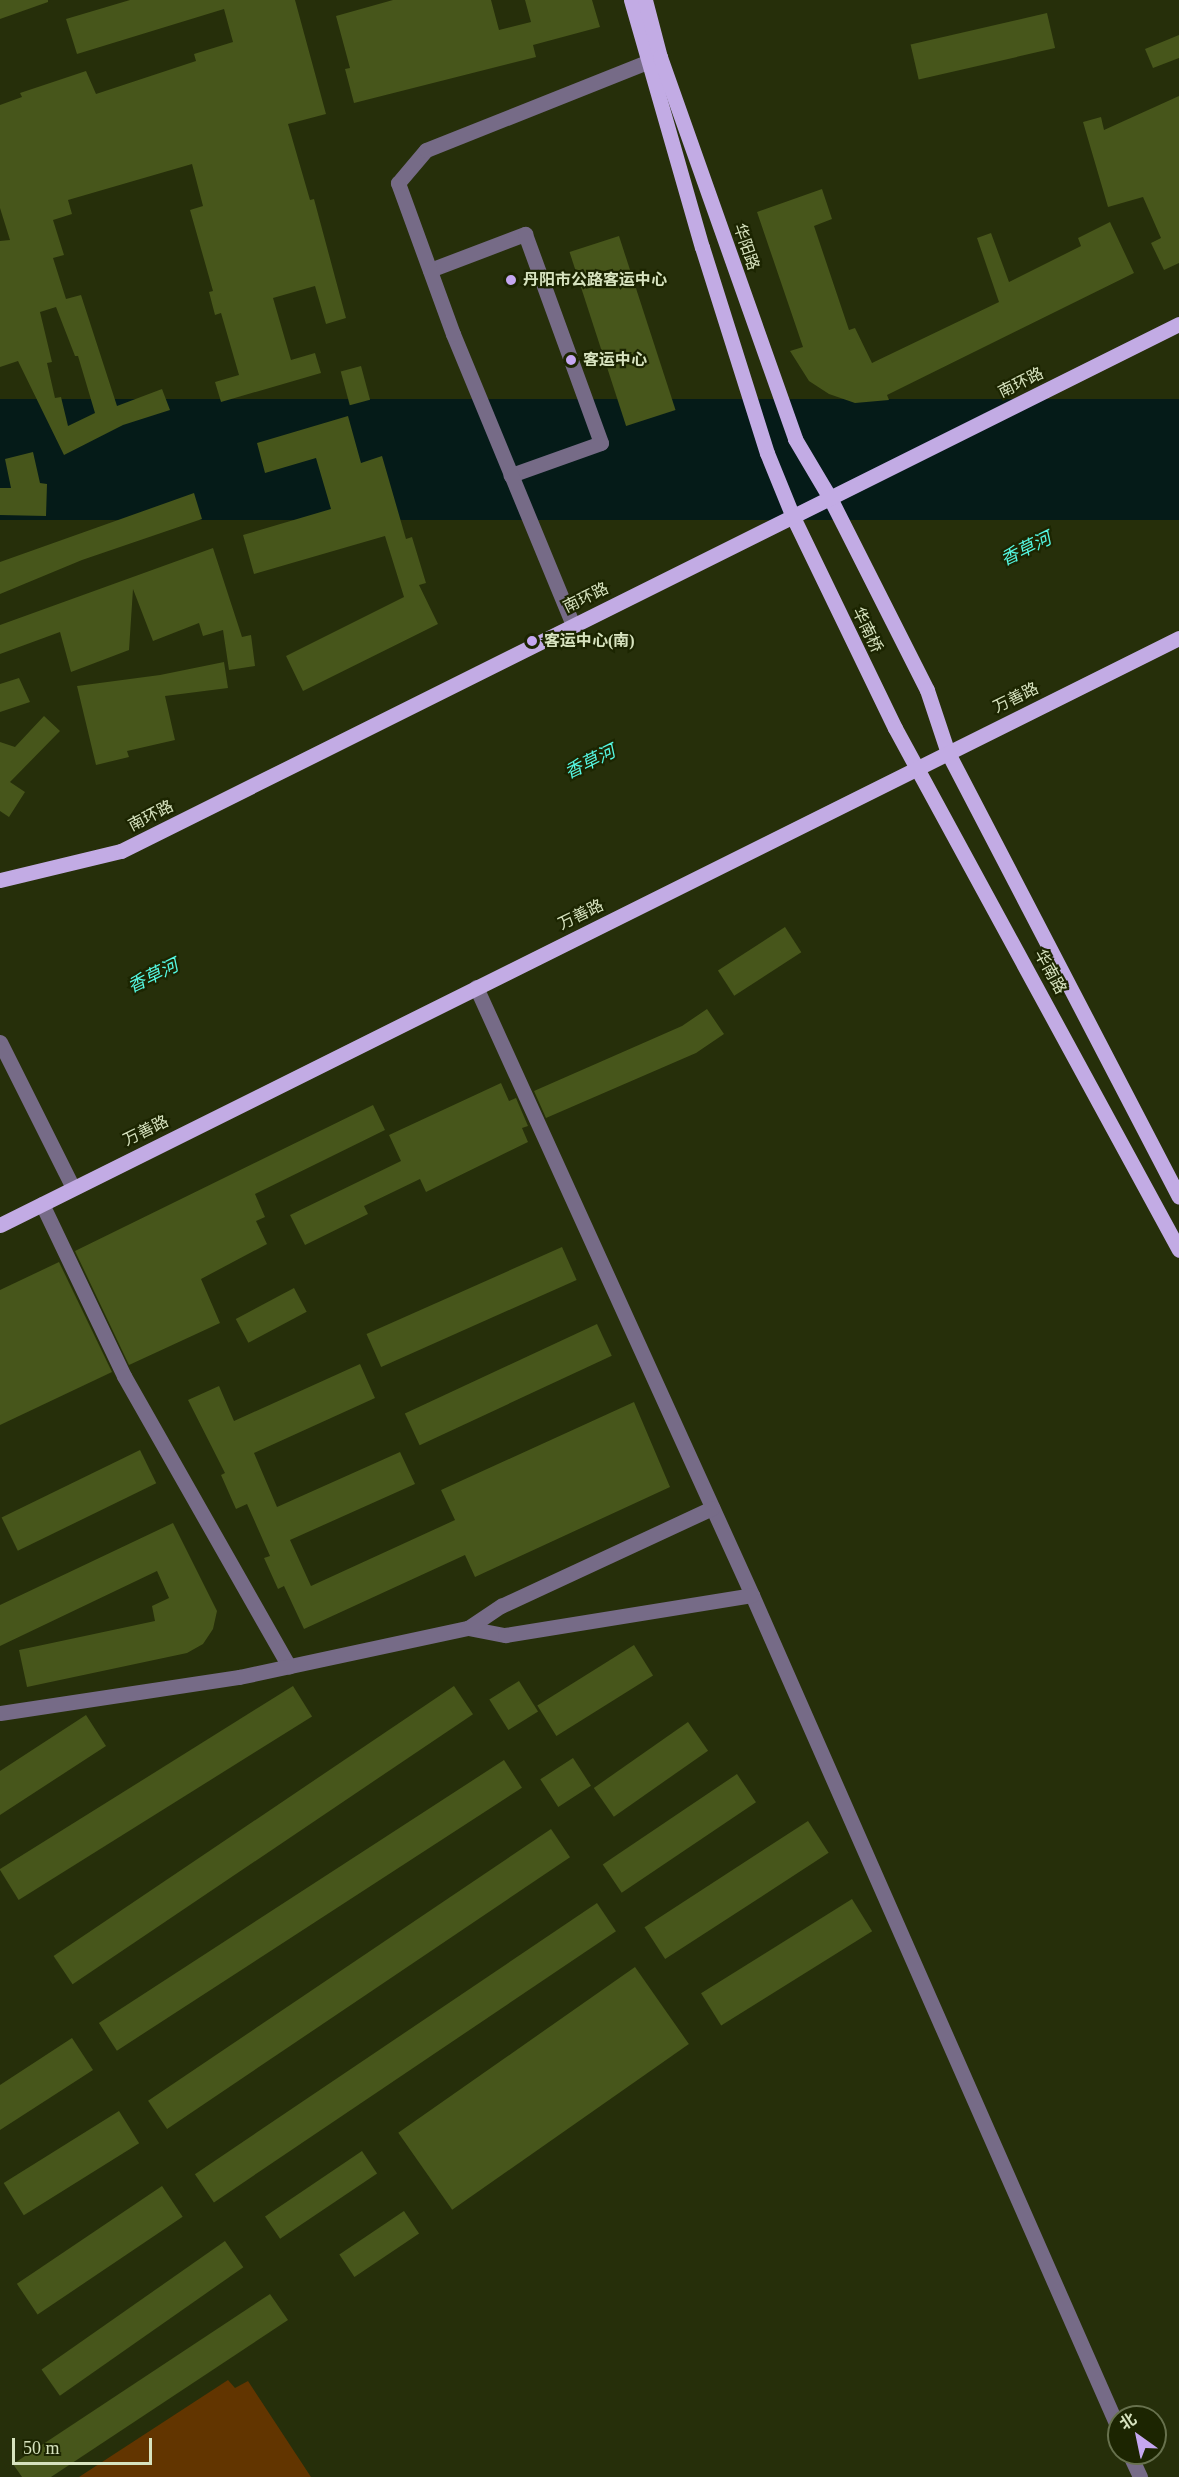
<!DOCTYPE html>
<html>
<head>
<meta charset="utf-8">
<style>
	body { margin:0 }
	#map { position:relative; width:1179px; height:2477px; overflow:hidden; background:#262f0a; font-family:"Times New Roman","Noto Sans SC",serif }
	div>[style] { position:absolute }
	.green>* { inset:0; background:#623500 }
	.water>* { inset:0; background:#051b18; transform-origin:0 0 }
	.building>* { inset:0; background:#47561b; transform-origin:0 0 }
	.minor>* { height:15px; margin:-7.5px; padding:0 7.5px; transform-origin:7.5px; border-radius:7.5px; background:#766b87 }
	.major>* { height:15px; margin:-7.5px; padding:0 7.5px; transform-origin:7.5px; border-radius:7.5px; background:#c2abe4 }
	.dots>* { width:16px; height:16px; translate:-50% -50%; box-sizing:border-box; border:3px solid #1c2501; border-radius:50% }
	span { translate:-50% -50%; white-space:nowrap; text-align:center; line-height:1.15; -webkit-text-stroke:4.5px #1c2501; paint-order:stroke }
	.street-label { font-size:16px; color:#d7e3bf }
	.poi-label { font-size:16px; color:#d7e3bf; font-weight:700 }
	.left { translate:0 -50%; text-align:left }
	.water-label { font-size:18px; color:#55f9e4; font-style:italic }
	.north { position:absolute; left:1107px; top:2405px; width:60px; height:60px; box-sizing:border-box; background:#1c2501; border:2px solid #67714d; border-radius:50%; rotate:327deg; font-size:16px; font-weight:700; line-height:24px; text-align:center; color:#d7e3bf }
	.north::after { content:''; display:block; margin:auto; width:21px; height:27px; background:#c5a7f1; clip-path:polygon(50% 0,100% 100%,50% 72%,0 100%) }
	.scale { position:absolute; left:12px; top:2438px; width:140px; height:27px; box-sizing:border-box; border:3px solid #d7e3bf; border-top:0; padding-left:8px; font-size:18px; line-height:21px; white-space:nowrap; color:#d7e3bf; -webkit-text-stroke:4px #1c2501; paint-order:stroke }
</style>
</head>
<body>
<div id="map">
	<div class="green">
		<div style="clip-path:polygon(228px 2380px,235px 2388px,248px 2381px,311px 2477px,79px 2477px)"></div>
	</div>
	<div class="water">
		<div style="left:1179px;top:399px;width:121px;height:1321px;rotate:90deg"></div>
	</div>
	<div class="building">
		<div style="clip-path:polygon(0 0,48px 0,48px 2px,0 19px)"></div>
		<div style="clip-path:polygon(evenodd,130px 0,295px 0,326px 114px,288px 124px,310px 200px,314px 199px,346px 318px,326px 324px,315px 286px,273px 298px,291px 360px,315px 353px,321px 373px,221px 402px,215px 382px,239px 375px,221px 313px,215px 315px,209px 292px,213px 291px,190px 210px,203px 206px,192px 164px,68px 200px,72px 214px,53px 220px,64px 255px,53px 258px,66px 299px,81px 295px,117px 406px,162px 389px,170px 410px,123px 425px,64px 455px,18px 361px,0 367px,0 241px,10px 240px,0 208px,0 105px,22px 97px,20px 93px,86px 71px,96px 94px,196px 61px,194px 54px,233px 42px,224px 9px,77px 54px,66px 19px,130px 0,56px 307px,75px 356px,78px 356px,95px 413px,68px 426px,61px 397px,55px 398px,47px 363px,52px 362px,40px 312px,56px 307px)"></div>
		<div style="clip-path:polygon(393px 0,491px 0,499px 30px,531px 22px,525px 0,592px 0,600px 27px,533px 45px,536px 57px,354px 103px,345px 69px,350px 68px,336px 16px)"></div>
		<div style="left:1047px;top:13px;width:36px;height:140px;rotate:77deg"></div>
		<div style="clip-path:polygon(1179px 35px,1179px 58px,1153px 68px,1145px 49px)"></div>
		<div style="clip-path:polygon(1179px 96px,1179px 263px,1164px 270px,1151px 243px,1161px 238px,1143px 197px,1108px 207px,1083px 122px,1101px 117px,1104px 130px)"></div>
		<div style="clip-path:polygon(822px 189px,832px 219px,814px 226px,849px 330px,855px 328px,872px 363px,999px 302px,977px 238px,991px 233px,1009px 282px,1081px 246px,1078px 238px,1110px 222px,1134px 273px,887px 395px,889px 400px,855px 403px,829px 394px,809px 381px,790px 351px,803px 347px,757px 212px)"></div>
		<div style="left:619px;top:236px;width:183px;height:52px;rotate:72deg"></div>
		<div style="left:361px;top:366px;width:35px;height:21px;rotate:75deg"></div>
		<div style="clip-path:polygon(348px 416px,361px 463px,382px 456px,406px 539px,412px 537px,426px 583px,419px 585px,438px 624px,303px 691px,286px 656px,404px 597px,385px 536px,254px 574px,243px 535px,331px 509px,316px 458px,265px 473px,257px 443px)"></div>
		<div style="clip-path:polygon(33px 452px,40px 483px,47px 484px,46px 516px,0 515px,0 488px,11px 488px,5px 459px)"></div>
		<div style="clip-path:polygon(194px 493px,202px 519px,82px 560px,0 594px,0 562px)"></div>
		<div style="clip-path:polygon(213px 548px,242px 637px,251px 635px,255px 666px,229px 670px,223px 630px,203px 636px,199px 623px,153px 641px,133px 589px,129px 650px,71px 672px,60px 632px,0 654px,0 625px)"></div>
		<div style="clip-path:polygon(224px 662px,228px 688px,165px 696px,175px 740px,127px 751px,129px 757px,96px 765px,77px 686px,160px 675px)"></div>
		<div style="clip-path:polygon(19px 678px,30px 702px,0 712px,0 684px)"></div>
		<div style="clip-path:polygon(44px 716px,60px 731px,10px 782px,25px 792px,9px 817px,0 811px,0 742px,15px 747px)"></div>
		<div style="left:785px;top:927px;width:30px;height:80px;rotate:57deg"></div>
		<div style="clip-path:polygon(707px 1009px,724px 1034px,696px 1053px,546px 1118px,534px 1091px,682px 1026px)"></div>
		<div style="clip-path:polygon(501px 1083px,509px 1101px,516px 1098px,528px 1126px,522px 1128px,528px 1142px,426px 1192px,420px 1179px,364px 1206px,368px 1214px,305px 1245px,290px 1215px,401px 1161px,389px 1135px)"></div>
		<div style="clip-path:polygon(373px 1105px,385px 1130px,255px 1194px,265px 1217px,256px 1221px,267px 1244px,201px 1279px,220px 1323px,129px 1365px,75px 1251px)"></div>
		<div style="left:562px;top:1247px;width:36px;height:214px;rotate:66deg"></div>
		<div style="clip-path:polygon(59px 1262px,112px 1372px,0 1425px,0 1290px)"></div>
		<div style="left:294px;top:1288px;width:27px;height:66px;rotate:62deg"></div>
		<div style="left:597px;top:1324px;width:35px;height:212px;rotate:65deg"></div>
		<div style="clip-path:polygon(360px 1364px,375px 1398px,254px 1453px,277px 1507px,400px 1452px,415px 1484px,290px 1540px,311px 1586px,455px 1520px,441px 1490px,634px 1402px,670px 1487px,475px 1577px,465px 1555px,304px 1629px,284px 1586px,278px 1589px,264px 1558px,270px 1556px,247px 1504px,236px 1509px,221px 1475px,225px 1473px,188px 1400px,219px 1386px,234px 1421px)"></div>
		<div style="left:140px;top:1450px;width:37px;height:154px;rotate:64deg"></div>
		<div style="clip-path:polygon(173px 1523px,217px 1611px,213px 1629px,203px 1644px,187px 1653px,27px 1687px,19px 1650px,155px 1621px,152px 1606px,169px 1598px,157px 1571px,0 1646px,0 1605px)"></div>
		<div style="left:634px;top:1645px;width:36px;height:114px;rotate:58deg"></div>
		<div style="left:519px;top:1681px;width:36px;height:35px;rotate:58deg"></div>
		<div style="left:293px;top:1686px;width:36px;height:346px;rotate:58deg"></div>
		<div style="left:454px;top:1686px;width:34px;height:483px;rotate:56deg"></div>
		<div style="clip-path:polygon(86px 1715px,106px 1746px,0 1815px,0 1771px)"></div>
		<div style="left:688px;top:1722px;width:35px;height:115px;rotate:55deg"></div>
		<div style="left:573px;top:1758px;width:33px;height:39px;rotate:57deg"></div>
		<div style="left:504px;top:1760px;width:33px;height:483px;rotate:57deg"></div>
		<div style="left:737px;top:1774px;width:34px;height:162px;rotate:56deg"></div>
		<div style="left:808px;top:1821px;width:38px;height:195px;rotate:57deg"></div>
		<div style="left:551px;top:1829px;width:34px;height:486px;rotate:56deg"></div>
		<div style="left:852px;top:1899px;width:38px;height:178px;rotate:58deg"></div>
		<div style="left:597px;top:1903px;width:34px;height:485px;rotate:56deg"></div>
		<div style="left:635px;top:1967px;width:94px;height:289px;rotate:55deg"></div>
		<div style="clip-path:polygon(72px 2038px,93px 2070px,0 2130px,0 2085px)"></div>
		<div style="left:119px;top:2111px;width:38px;height:136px;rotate:58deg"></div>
		<div style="left:362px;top:2151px;width:27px;height:117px;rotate:56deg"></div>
		<div style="left:162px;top:2186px;width:37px;height:175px;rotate:56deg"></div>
		<div style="left:404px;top:2211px;width:27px;height:78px;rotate:56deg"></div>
		<div style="left:225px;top:2241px;width:32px;height:224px;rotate:55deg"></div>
		<div style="clip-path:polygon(270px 2294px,288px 2320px,51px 2477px,22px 2477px,13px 2464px)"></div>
	</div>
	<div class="minor">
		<div style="left:430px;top:270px;width:102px;rotate:-20.8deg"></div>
		<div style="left:525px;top:234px;width:222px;rotate:70deg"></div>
		<div style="left:601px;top:443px;width:96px;rotate:160.4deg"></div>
		<div style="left:573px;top:625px;width:315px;rotate:-112.4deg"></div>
		<div style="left:453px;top:334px;width:161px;rotate:-110deg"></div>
		<div style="left:398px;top:183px;width:43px;rotate:-49.7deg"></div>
		<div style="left:426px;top:150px;width:252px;rotate:-21.7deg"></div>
		<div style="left:476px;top:987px;width:668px;rotate:65.58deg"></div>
		<div style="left:752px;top:1595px;width:912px;rotate:66.27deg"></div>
		<div style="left:0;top:1042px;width:163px;rotate:63.4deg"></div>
		<div style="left:42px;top:1204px;width:191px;rotate:64.5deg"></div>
		<div style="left:124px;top:1376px;width:334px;rotate:60.4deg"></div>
		<div style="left:468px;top:1628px;width:38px;rotate:11deg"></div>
		<div style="left:505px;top:1635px;width:250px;rotate:-9.2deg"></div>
		<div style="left:0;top:1713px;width:242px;rotate:-8.6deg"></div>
		<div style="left:239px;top:1677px;width:234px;rotate:-12.1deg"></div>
		<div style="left:468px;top:1628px;width:40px;rotate:-34deg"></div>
		<div style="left:501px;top:1606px;width:233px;rotate:-24.9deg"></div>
		<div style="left:1129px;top:2453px;width:26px;rotate:65deg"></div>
	</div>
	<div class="major">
		<div style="left:631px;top:0;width:257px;rotate:74deg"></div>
		<div style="left:702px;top:247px;width:216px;rotate:72.5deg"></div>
		<div style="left:767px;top:453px;width:69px;rotate:67.9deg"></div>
		<div style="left:793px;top:517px;width:234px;rotate:64.2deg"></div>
		<div style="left:895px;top:728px;width:594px;rotate:61.45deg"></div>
		<div style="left:645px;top:0;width:59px;rotate:75.3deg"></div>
		<div style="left:660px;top:57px;width:405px;rotate:70.5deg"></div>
		<div style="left:795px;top:439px;width:69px;rotate:59.3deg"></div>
		<div style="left:830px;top:498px;width:215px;rotate:63.2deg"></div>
		<div style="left:927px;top:690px;width:66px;rotate:71.6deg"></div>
		<div style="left:948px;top:753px;width:500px;rotate:62.51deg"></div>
		<div style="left:0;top:880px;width:124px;rotate:-13.5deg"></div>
		<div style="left:121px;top:851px;width:1182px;rotate:-26.48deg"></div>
		<div style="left:0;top:1225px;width:1317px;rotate:-26.47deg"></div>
	</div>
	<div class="dots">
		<div style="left:511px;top:280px;background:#c5a7f1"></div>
		<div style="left:571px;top:360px;background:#c5a7f1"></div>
		<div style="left:532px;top:641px;background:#c5a7f1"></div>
	</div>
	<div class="street-label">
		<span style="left:746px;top:247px;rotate:71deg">华阳路</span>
		<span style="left:1021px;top:383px;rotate:-26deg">南环路</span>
		<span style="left:586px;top:598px;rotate:-26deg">南环路</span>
		<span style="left:867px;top:630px;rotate:64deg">华南桥</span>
		<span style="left:1016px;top:698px;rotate:-26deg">万善路</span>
		<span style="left:151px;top:816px;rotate:-27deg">南环路</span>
		<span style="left:581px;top:915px;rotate:-26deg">万善路</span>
		<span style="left:1050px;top:972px;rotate:61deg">华南路</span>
		<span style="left:146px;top:1131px;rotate:-26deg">万善路</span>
	</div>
	<div class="poi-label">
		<span class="left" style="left:523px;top:280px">丹阳市公路客运中心</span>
		<span class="left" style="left:583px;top:360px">客运中心</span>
		<span class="left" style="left:544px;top:641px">客运中心(南)</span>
	</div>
	<div class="water-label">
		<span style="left:1026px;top:549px;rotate:-26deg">香草河</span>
		<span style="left:590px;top:762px;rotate:-26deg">香草河</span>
		<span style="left:153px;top:976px;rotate:-26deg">香草河</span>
	</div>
	<div class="north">北</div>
	<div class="scale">50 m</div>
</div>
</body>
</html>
